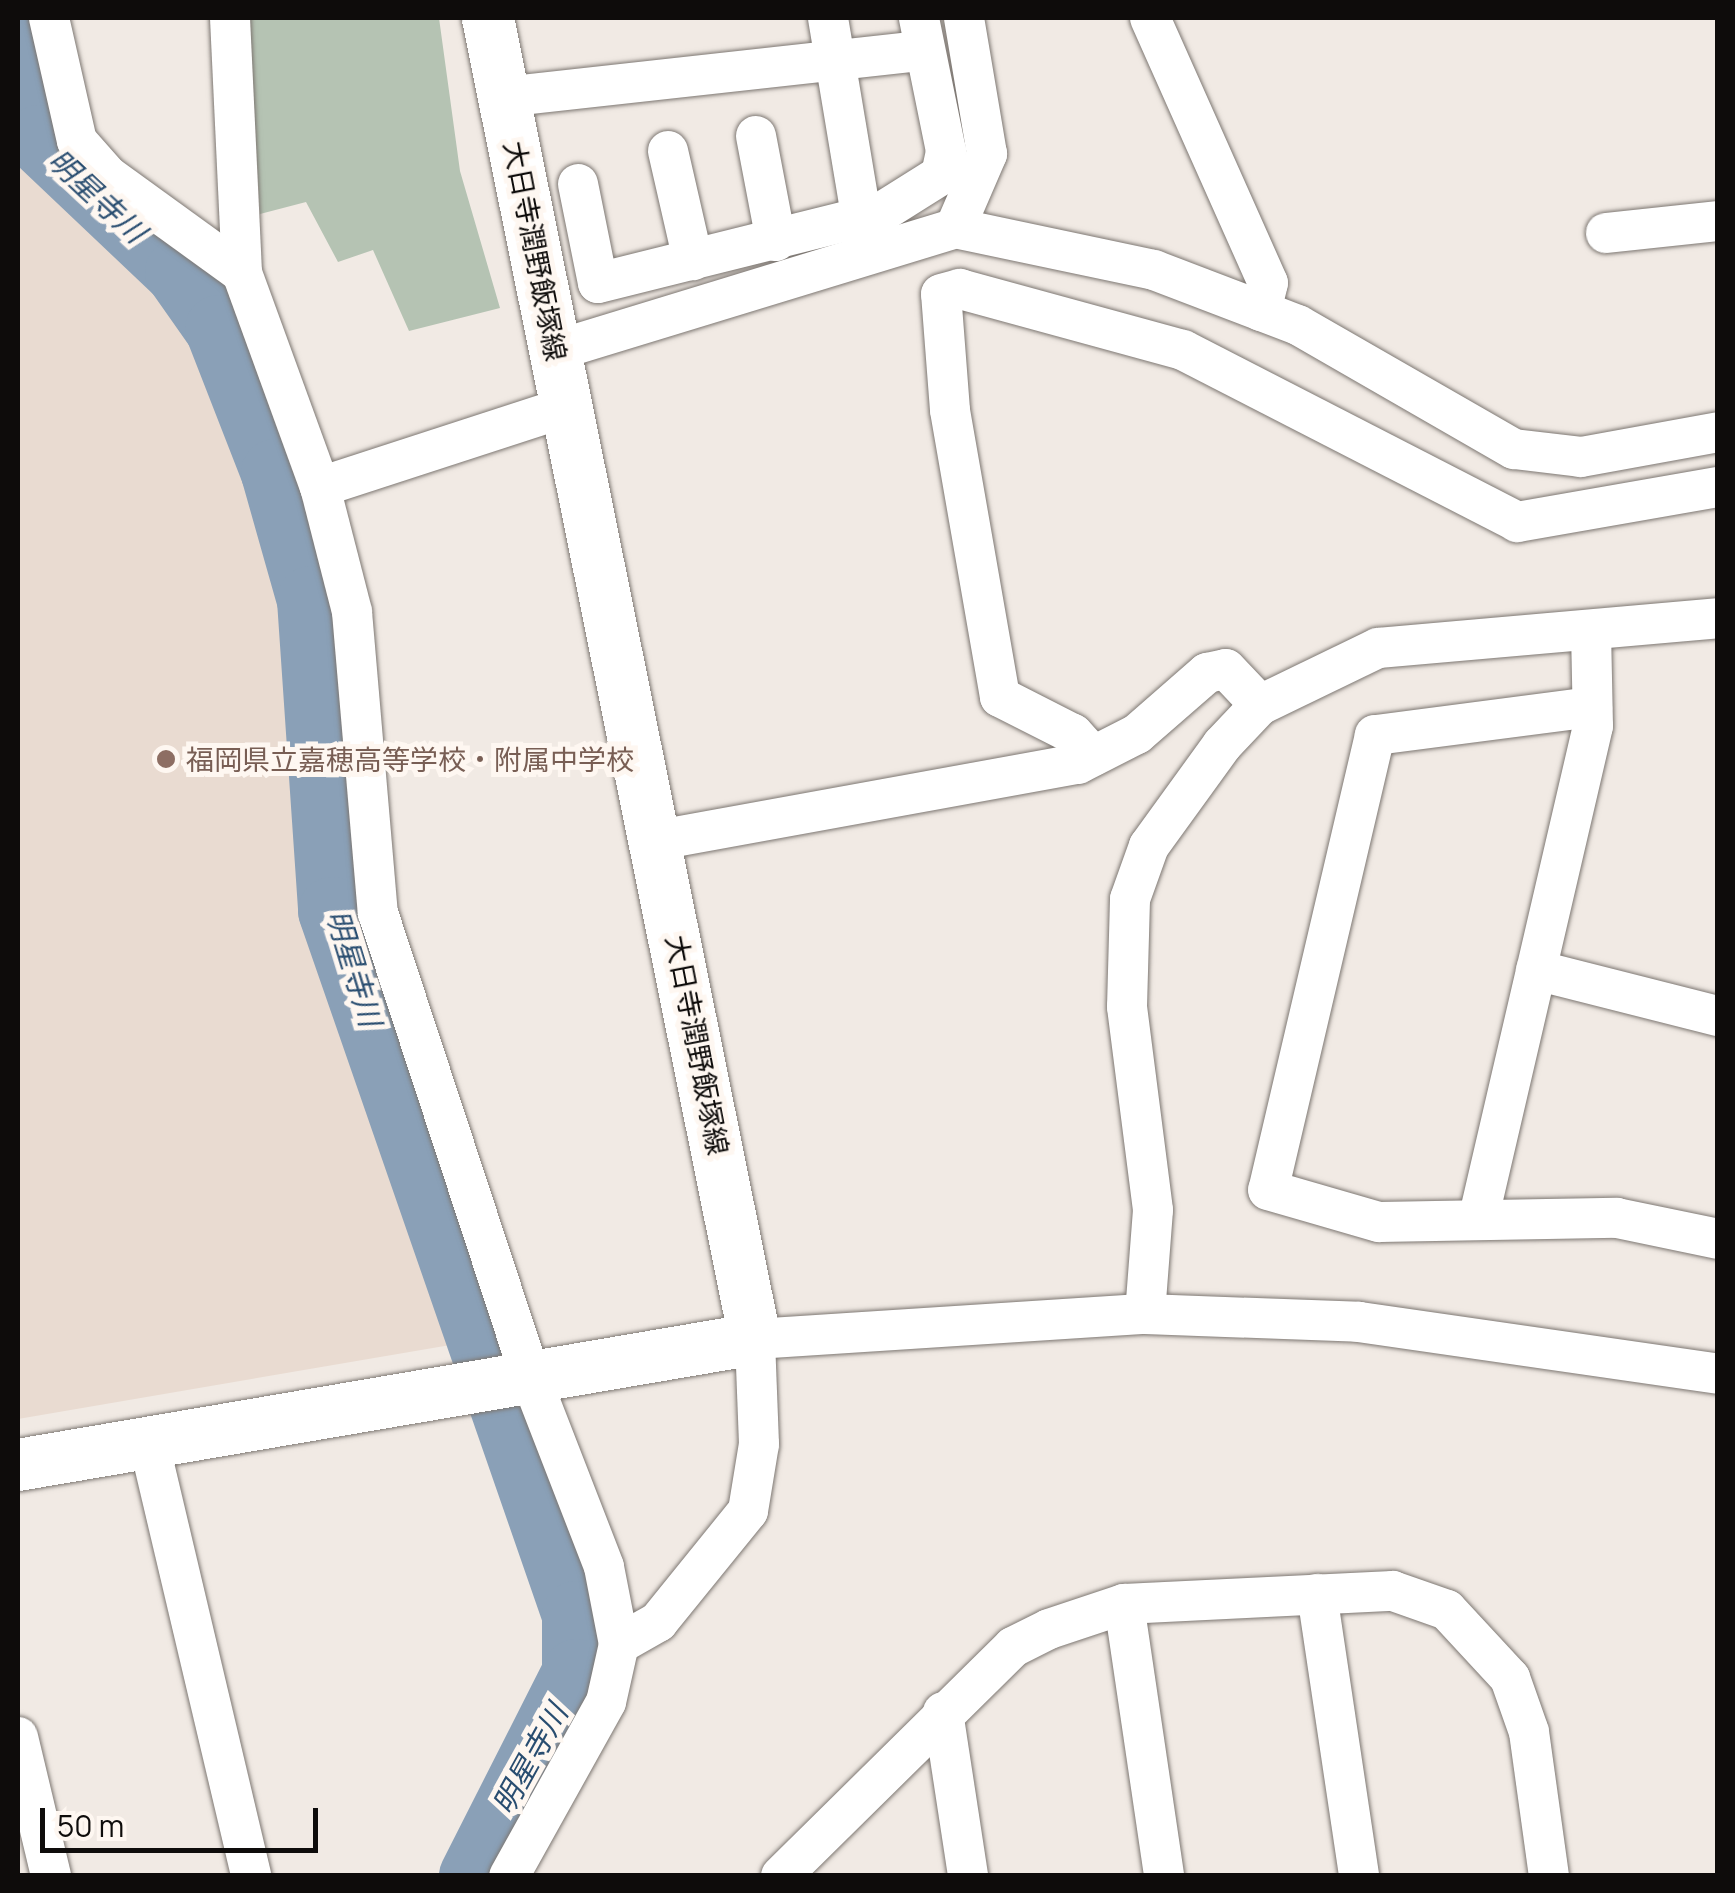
<!DOCTYPE html>
<html>
<head>
<meta charset="utf-8">
<style>
	body { margin:0 }
	#map { position:relative; width:1735px; height:1893px; overflow:hidden; background:#f1eae4; font-family:Manrope,"Noto Sans JP",sans-serif }
	div>[style] { position:absolute }
	.built>* { inset:0; background:#e9dbd1 }
	.green>* { inset:0; background:#b5c3b3 }
	.river>* { height:68px; margin:-34px; padding:0 34px; transform-origin:34px; border-radius:34px; background:#8aa0b7 }
	.roads { filter:drop-shadow(0 0 2px #7d7772) drop-shadow(0 0 2px #7d7772) }
	.minor>* { height:40px; margin:-20px; padding:0 20px; transform-origin:20px; border-radius:20px; background:#fff }
	.major>* { height:52px; margin:-26px; padding:0 26px; transform-origin:26px; border-radius:26px; background:#fff }
	.dots>* { width:28px; height:28px; translate:-50% -50%; box-sizing:border-box; border:5px solid #fef7f1; border-radius:50% }
	span { translate:-50% -50%; white-space:nowrap; text-align:center; line-height:1.15; -webkit-text-stroke:10px #fef7f1; paint-order:stroke }
	.street-label { font-size:28px; color:#0e0c0b }
	.education-label { font-size:28px; color:#785e54 }
	.left { translate:0 -50%; text-align:left }
	.water-label { font-size:30px; color:#294d70; font-style:italic }
	.frame { position:absolute; inset:0; border:20px solid #0e0c0b; pointer-events:none }
	.scale { position:absolute; left:40px; top:1808px; width:278px; height:45px; box-sizing:border-box; border:5px solid #0e0c0b; border-top:0; padding-left:12px; font-size:30px; line-height:35px; white-space:nowrap; color:#0e0c0b; -webkit-text-stroke:8px #fef7f1; paint-order:stroke }
</style>
</head>
<body>
<div id="map">
	<div class="built">
		<div style="clip-path:polygon(18px 75px,31px 143px,47px 167px,169px 276px,212px 333px,296px 600px,322px 911px,468px 1342px,18px 1419px)"></div>
	</div>
	<div class="green">
		<div style="clip-path:polygon(249px 18px,439px 18px,460px 171px,500px 308px,409px 331px,373px 250px,338px 262px,306px 202px,260px 214px)"></div>
	</div>
	<div class="river">
		<div style="left:18px;top:32px;width:109px;rotate:78.9deg"></div>
		<div style="left:39px;top:139px;width:193px;rotate:43.5deg"></div>
		<div style="left:179px;top:272px;width:70px;rotate:54.9deg"></div>
		<div style="left:219px;top:329px;width:155px;rotate:68.7deg"></div>
		<div style="left:275px;top:473px;width:132px;rotate:74.2deg"></div>
		<div style="left:311px;top:600px;width:312px;rotate:86.1deg"></div>
		<div style="left:332px;top:911px;width:745px;rotate:70.88deg"></div>
		<div style="left:576px;top:1615px;width:58px;rotate:90deg"></div>
		<div style="left:576px;top:1673px;width:228px;rotate:116.9deg"></div>
	</div>
	<div class="roads">
		<div class="minor">
			<div style="left:49px;top:18px;width:126px;rotate:77.2deg"></div>
			<div style="left:77px;top:141px;width:47px;rotate:48.5deg"></div>
			<div style="left:108px;top:176px;width:165px;rotate:35.9deg"></div>
			<div style="left:230px;top:18px;width:255px;rotate:87.3deg"></div>
			<div style="left:242px;top:273px;width:228px;rotate:70deg"></div>
			<div style="left:320px;top:487px;width:129px;rotate:75.6deg"></div>
			<div style="left:352px;top:612px;width:302px;rotate:85.1deg"></div>
			<div style="left:378px;top:913px;width:493px;rotate:71.8deg"></div>
			<div style="left:532px;top:1381px;width:199px;rotate:68.8deg"></div>
			<div style="left:604px;top:1567px;width:78px;rotate:79deg"></div>
			<div style="left:619px;top:1644px;width:59px;rotate:102.6deg"></div>
			<div style="left:606px;top:1702px;width:199px;rotate:119.1deg"></div>
			<div style="left:828px;top:18px;width:206px;rotate:80.5deg"></div>
			<div style="left:1150px;top:18px;width:290px;rotate:66deg"></div>
			<div style="left:1268px;top:283px;width:29px;rotate:104deg"></div>
			<div style="left:504px;top:97px;width:420px;rotate:-6.3deg"></div>
			<div style="left:756px;top:136px;width:107px;rotate:79.2deg"></div>
			<div style="left:668px;top:151px;width:112px;rotate:77.1deg"></div>
			<div style="left:578px;top:184px;width:101px;rotate:78.6deg"></div>
			<div style="left:598px;top:283px;width:293px;rotate:-14deg"></div>
			<div style="left:882px;top:212px;width:70px;rotate:-32.1deg"></div>
			<div style="left:941px;top:175px;width:25px;rotate:-78deg"></div>
			<div style="left:946px;top:151px;width:136px;rotate:-101.5deg"></div>
			<div style="left:955px;top:228px;width:81px;rotate:-66.6deg"></div>
			<div style="left:987px;top:154px;width:138px;rotate:-99.6deg"></div>
			<div style="left:1606px;top:233px;width:113px;rotate:-6.1deg"></div>
			<div style="left:557px;top:350px;width:416px;rotate:-17deg"></div>
			<div style="left:955px;top:228px;width:203px;rotate:11.9deg"></div>
			<div style="left:1154px;top:270px;width:154px;rotate:20.9deg"></div>
			<div style="left:1298px;top:325px;width:249px;rotate:29.9deg"></div>
			<div style="left:1514px;top:449px;width:67px;rotate:6.8deg"></div>
			<div style="left:1581px;top:457px;width:139px;rotate:-10.3deg"></div>
			<div style="left:320px;top:487px;width:259px;rotate:-18deg"></div>
			<div style="left:1592px;top:707px;width:219px;rotate:172.6deg"></div>
			<div style="left:1375px;top:735px;width:467px;rotate:103.2deg"></div>
			<div style="left:1268px;top:1190px;width:116px;rotate:16.1deg"></div>
			<div style="left:1379px;top:1222px;width:238px;rotate:-1deg"></div>
			<div style="left:1617px;top:1218px;width:103px;rotate:11.7deg"></div>
			<div style="left:1093px;top:756px;width:30px;rotate:-132deg"></div>
			<div style="left:1073px;top:734px;width:82px;rotate:-153.1deg"></div>
			<div style="left:1000px;top:697px;width:291px;rotate:-99.9deg"></div>
			<div style="left:950px;top:410px;width:116px;rotate:-94.4deg"></div>
			<div style="left:941px;top:294px;width:20px;rotate:-15deg"></div>
			<div style="left:960px;top:289px;width:231px;rotate:15.3deg"></div>
			<div style="left:1183px;top:350px;width:376px;rotate:27.2deg"></div>
			<div style="left:1517px;top:522px;width:204px;rotate:-9.9deg"></div>
			<div style="left:658px;top:840px;width:427px;rotate:-10.3deg"></div>
			<div style="left:1078px;top:764px;width:66px;rotate:-27deg"></div>
			<div style="left:1137px;top:734px;width:93px;rotate:-41.1deg"></div>
			<div style="left:1207px;top:673px;width:19px;rotate:-12deg"></div>
			<div style="left:1226px;top:669px;width:50px;rotate:46.6deg"></div>
			<div style="left:1536px;top:970px;width:188px;rotate:14.2deg"></div>
			<div style="left:1479px;top:1216px;width:503px;rotate:-76.9deg"></div>
			<div style="left:1593px;top:726px;width:96px;rotate:-91.2deg"></div>
			<div style="left:1145px;top:1314px;width:104px;rotate:-85.6deg"></div>
			<div style="left:1153px;top:1210px;width:205px;rotate:-97.3deg"></div>
			<div style="left:1127px;top:1007px;width:108px;rotate:-88.4deg"></div>
			<div style="left:1130px;top:899px;width:56px;rotate:-70.3deg"></div>
			<div style="left:1149px;top:846px;width:125px;rotate:-54.1deg"></div>
			<div style="left:1222px;top:745px;width:55px;rotate:-46.5deg"></div>
			<div style="left:1260px;top:705px;width:131px;rotate:-25.8deg"></div>
			<div style="left:1378px;top:648px;width:341px;rotate:-5deg"></div>
			<div style="left:149px;top:1443px;width:445px;rotate:76.7deg"></div>
			<div style="left:1317px;top:1594px;width:285px;rotate:81.5deg"></div>
			<div style="left:1124px;top:1604px;width:275px;rotate:81.6deg"></div>
			<div style="left:619px;top:1644px;width:45px;rotate:-29.4deg"></div>
			<div style="left:658px;top:1622px;width:143px;rotate:-51deg"></div>
			<div style="left:748px;top:1511px;width:68px;rotate:-80.7deg"></div>
			<div style="left:759px;top:1444px;width:105px;rotate:-92.2deg"></div>
			<div style="left:755px;top:1339px;width:391px;rotate:-3.7deg"></div>
			<div style="left:1145px;top:1314px;width:214px;rotate:2.1deg"></div>
			<div style="left:1359px;top:1322px;width:363px;rotate:8.2deg"></div>
			<div style="left:943px;top:1712px;width:166px;rotate:81.3deg"></div>
			<div style="left:18px;top:1737px;width:143px;rotate:76.6deg"></div>
			<div style="left:781px;top:1876px;width:326px;rotate:-44.6deg"></div>
			<div style="left:1013px;top:1647px;width:40px;rotate:-26.6deg"></div>
			<div style="left:1049px;top:1629px;width:79px;rotate:-18.4deg"></div>
			<div style="left:1124px;top:1604px;width:269px;rotate:-2.8deg"></div>
			<div style="left:1393px;top:1591px;width:57px;rotate:19.4deg"></div>
			<div style="left:1447px;top:1610px;width:93px;rotate:47.2deg"></div>
			<div style="left:1510px;top:1678px;width:57px;rotate:70.6deg"></div>
			<div style="left:1529px;top:1732px;width:145px;rotate:82.1deg"></div>
		</div>
		<div class="major">
			<div style="left:18px;top:1465px;width:748px;rotate:-9.7deg"></div>
			<div style="left:755px;top:1339px;width:1348px;rotate:-101.43deg"></div>
		</div>
	</div>
	<div class="dots">
		<div style="left:166px;top:759px;background:#8d6e63"></div>
	</div>
	<div class="street-label">
		<span style="left:536px;top:251px;rotate:79deg">大日寺潤野飯塚線</span>
		<span style="left:698px;top:1045px;rotate:79deg">大日寺潤野飯塚線</span>
	</div>
	<div class="education-label">
		<span class="left" style="left:186px;top:759px">福岡県立嘉穂高等学校・附属中学校</span>
	</div>
	<div class="water-label">
		<span style="left:97px;top:196px;rotate:43deg">明星寺川</span>
		<span style="left:354px;top:968px;rotate:73deg">明星寺川</span>
		<span style="left:530px;top:1759px;rotate:-61deg">明星寺川</span>
	</div>
	<div class="frame"></div>
	<div class="scale">50 m</div>
</div>
</body>
</html>
